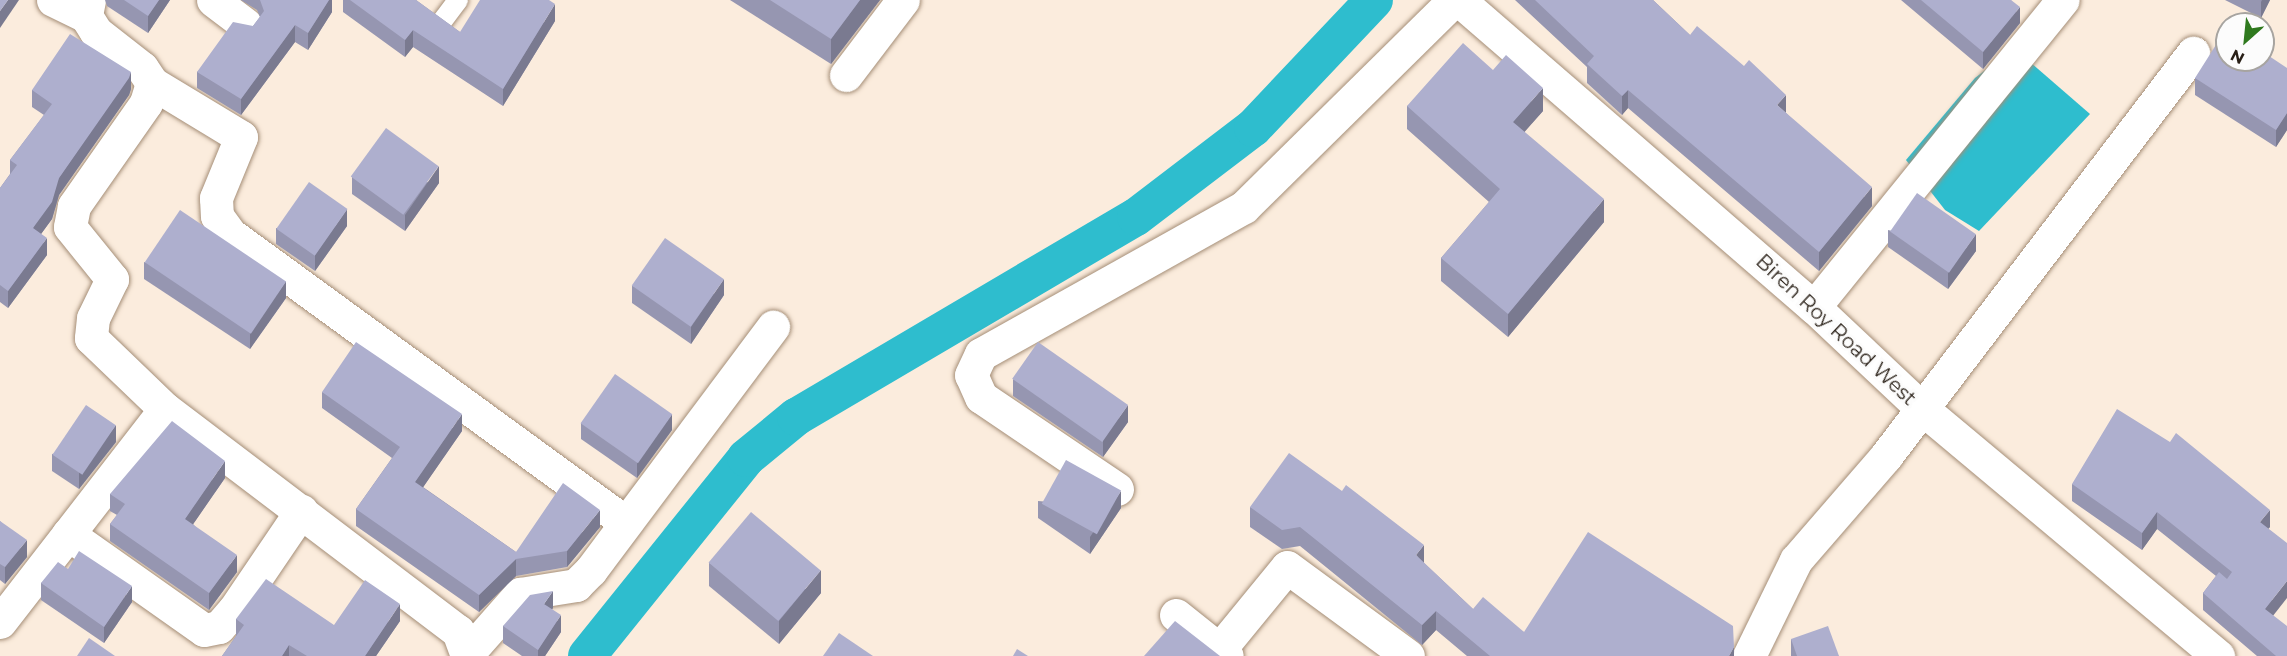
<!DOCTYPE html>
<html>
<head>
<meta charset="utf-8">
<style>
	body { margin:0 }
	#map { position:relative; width:2287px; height:656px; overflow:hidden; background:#fbecdd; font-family:Montserrat,sans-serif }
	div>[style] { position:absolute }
	.water>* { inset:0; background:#2ebdce }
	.canal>* { height:38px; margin:-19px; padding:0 19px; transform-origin:19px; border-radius:19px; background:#2ebdce }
	.roads { filter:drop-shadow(0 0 2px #a58e77) drop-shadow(0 0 2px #a58e77) }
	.service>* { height:20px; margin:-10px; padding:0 10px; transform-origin:10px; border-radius:10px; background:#fff }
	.minor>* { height:33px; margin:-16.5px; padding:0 16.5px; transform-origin:16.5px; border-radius:16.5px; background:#fff }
	.secondary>* { height:33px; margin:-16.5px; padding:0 16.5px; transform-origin:16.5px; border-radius:16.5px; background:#fff }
	.wall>* { inset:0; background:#9696b1 }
	.shaded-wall>* { inset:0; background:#7a7a90 }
	.building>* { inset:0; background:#aeafce; transform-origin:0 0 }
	span { translate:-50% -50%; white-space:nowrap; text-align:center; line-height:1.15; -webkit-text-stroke:6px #fcfcfc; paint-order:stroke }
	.street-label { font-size:20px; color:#281f16 }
	.north { position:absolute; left:2215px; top:12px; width:60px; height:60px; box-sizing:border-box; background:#fcfcfc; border:2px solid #a7a4a0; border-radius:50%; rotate:207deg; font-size:16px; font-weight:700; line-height:24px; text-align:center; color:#281f16 }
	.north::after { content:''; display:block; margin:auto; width:21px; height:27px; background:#2f791e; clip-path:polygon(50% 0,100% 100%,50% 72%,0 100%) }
</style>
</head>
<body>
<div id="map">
	<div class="water">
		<div style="clip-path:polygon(2014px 48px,2090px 114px,1979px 231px,1945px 210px,1906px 160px,1975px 78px)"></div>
	</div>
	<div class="canal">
		<div style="left:587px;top:656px;width:254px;rotate:-51.2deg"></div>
		<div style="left:746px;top:458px;width:65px;rotate:-39.4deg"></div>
		<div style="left:796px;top:417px;width:394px;rotate:-30.5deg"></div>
		<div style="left:1136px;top:217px;width:147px;rotate:-37.3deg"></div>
		<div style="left:1253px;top:128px;width:176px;rotate:-46.6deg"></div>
	</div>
	<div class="roads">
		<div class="service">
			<div style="left:440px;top:24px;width:30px;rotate:-53deg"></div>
		</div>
		<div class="minor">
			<div style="left:53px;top:0;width:37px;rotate:26deg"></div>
			<div style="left:89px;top:0;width:16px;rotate:101deg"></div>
			<div style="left:86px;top:16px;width:19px;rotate:58deg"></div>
			<div style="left:96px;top:32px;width:58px;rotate:38deg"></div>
			<div style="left:142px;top:68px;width:18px;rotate:56deg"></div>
			<div style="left:152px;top:83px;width:21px;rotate:107deg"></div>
			<div style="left:146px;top:103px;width:126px;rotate:125deg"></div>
			<div style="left:74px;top:206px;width:21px;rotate:101deg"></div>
			<div style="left:70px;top:227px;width:67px;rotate:51.1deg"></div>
			<div style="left:112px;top:279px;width:43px;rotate:116deg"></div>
			<div style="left:93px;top:318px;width:20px;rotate:96deg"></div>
			<div style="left:91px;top:338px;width:103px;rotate:43.8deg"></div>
			<div style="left:165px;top:409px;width:368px;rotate:37.2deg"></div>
			<div style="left:458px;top:631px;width:27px;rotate:70deg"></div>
			<div style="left:213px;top:0;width:41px;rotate:37.1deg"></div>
			<div style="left:846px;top:75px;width:94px;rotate:-52.8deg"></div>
			<div style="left:152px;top:83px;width:104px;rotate:31.2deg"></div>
			<div style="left:241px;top:137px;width:66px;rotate:112.3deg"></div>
			<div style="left:216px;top:198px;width:18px;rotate:87deg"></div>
			<div style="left:217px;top:216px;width:22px;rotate:54deg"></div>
			<div style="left:230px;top:234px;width:487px;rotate:36.1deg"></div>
			<div style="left:1814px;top:307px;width:395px;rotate:-51deg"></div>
			<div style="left:1117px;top:489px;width:164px;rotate:-145.9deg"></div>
			<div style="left:981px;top:397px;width:24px;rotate:-114deg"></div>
			<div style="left:971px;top:375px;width:23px;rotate:-65deg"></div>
			<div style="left:981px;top:354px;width:301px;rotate:-29.2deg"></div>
			<div style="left:1244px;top:207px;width:295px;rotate:-44.6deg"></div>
			<div style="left:68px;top:534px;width:166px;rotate:35.2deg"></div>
			<div style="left:204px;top:630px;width:15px;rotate:-11deg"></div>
			<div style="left:219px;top:627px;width:23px;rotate:-49deg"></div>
			<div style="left:234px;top:610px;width:120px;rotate:-55.9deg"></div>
			<div style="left:1176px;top:615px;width:65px;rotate:38.8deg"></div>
			<div style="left:0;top:622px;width:269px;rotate:-52.2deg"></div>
			<div style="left:1219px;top:650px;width:107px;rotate:-50.7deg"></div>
			<div style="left:1287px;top:567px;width:150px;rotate:36.3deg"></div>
			<div style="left:468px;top:653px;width:79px;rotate:-48.6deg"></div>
			<div style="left:520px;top:594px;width:57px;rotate:-9.1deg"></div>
			<div style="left:576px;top:585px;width:21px;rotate:-45deg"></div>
			<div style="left:591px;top:570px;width:304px;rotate:-53.2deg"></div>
			<div style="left:1749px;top:656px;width:107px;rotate:-63.9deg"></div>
			<div style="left:1796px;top:560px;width:138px;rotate:-49.1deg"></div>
			<div style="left:1886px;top:456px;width:507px;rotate:-52.7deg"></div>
		</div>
		<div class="secondary">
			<div style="left:1459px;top:0;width:469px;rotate:40.9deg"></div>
			<div style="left:1814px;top:307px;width:144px;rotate:43.3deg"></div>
			<div style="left:1919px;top:406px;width:390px;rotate:39.9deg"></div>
		</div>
	</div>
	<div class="wall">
		<div style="clip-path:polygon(105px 0,170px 0,148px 33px,107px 6px)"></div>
		<div style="clip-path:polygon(241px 0,332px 0,332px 12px,308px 50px,295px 42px,241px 115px,197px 88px,197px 72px,253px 26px,260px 17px,257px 10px)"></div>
		<div style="clip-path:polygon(343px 0,416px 0,460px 32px,555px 21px,503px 106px,413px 47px,405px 57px,343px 12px)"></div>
		<div style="clip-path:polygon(730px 0,880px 0,831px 64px)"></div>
		<div style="clip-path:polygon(1515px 0,1653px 0,1690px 35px,1786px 113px,1872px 206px,1819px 271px,1628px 108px,1622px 115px,1587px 83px,1587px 67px)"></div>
		<div style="clip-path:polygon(1901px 0,2011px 0,2020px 23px,1983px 69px)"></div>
		<div style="clip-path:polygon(2225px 0,2270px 0,2261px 18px)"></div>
		<div style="clip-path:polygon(2287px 68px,2287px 130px,2276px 147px,2195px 95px,2195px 78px)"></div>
		<div style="clip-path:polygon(1493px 70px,1543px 111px,1524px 132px,1604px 222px,1508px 337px,1441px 281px,1441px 258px,1489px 202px,1407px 129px,1407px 106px)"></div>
		<div style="clip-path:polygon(131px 89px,129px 95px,59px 195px,52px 219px,41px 234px,47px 255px,8px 308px,0 302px,0 188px,10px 174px,10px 160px,44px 115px,32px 107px,32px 90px)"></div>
		<div style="clip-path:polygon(352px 177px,439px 183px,405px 231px,352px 194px)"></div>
		<div style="clip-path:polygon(347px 226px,315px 271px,276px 244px,276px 228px)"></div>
		<div style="clip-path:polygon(1888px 230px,1976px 251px,1948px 289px,1888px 247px)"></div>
		<div style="clip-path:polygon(144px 262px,286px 298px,250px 349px,144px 279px)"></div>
		<div style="clip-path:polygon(632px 286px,724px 295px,691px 344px,632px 303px)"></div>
		<div style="clip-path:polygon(1013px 379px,1128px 422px,1103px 457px,1013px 396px)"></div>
		<div style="clip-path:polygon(322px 392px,462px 431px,423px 487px,516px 552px,600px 527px,567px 567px,516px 576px,479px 612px,356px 526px,356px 509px,392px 458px,322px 408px)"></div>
		<div style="clip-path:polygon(581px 423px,672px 430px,637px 478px,581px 439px)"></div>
		<div style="clip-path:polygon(116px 442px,79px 489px,52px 471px,52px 454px)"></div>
		<div style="clip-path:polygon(225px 478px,193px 524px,237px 572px,209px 610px,110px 541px,110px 524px,117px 515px,110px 511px,110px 494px)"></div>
		<div style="clip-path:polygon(2072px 484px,2270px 527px,2268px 528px,2273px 615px,2287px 656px,2257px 656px,2203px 610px,2203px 593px,2216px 576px,2157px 529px,2142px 550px,2072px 501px)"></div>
		<div style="clip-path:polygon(1038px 501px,1121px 508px,1090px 554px,1038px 518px)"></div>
		<div style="clip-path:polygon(1250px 507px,1424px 563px,1473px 609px,1524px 632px,1734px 656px,1467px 656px,1436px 630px,1422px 645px,1300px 546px,1282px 549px,1250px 527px)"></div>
		<div style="clip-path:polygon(0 521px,27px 557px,5px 584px,0 580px)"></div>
		<div style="clip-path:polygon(709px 563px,821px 593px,779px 644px,709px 586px)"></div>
		<div style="clip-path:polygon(68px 569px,132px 602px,104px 643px,41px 600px,41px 583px)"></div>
		<div style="clip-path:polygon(553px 608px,552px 609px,561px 632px,545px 656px,522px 656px,503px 643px,503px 626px)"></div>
		<div style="clip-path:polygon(236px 619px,334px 625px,400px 621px,376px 656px,222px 656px,236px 636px)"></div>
		<div style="clip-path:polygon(1791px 639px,1839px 656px,1791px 656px)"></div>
	</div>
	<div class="shaded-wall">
		<div style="clip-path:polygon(8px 0,19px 0,0 28px,0 11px)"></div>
		<div style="clip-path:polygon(159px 0,170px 0,148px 33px,148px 16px)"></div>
		<div style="clip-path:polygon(329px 0,332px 0,332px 12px,308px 50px,308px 33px)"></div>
		<div style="clip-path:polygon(860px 0,880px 0,831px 64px,831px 39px)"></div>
		<div style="clip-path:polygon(2262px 0,2270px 0,2261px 18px,2261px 2px)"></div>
		<div style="clip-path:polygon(555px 4px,555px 21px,503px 106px,503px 89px)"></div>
		<div style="clip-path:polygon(2020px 7px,2020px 23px,1983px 69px,1983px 52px)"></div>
		<div style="clip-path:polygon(295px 25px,295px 42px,241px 115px,241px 99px)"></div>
		<div style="clip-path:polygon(413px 30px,413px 47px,405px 57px,405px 40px)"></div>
		<div style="clip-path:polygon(131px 72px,131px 89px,129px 95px,59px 195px,52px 219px,33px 245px,33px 228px,59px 178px)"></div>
		<div style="clip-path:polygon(1543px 88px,1543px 111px,1513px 145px,1513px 122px)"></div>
		<div style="clip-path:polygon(1628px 90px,1628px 108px,1622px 115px,1622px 96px)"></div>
		<div style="clip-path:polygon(1786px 95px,1786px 113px,1777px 105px)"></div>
		<div style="clip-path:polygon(2287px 113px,2287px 130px,2276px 147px,2276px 130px)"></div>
		<div style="clip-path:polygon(439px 166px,439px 183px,405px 231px,405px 215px)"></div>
		<div style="clip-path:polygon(1872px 187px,1872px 206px,1819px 271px,1819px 252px)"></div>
		<div style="clip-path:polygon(1604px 199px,1604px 222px,1508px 337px,1508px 314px)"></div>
		<div style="clip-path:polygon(347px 209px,347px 226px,315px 271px,315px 255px)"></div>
		<div style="clip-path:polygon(1976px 234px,1976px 251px,1948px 289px,1948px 273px)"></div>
		<div style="clip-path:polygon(47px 238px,47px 255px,8px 308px,8px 291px)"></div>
		<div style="clip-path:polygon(724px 279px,724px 295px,691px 344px,691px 327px)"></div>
		<div style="clip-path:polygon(286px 281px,286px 298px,250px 349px,250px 332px)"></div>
		<div style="clip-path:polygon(1128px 405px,1128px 422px,1103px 457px,1103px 440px)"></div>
		<div style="clip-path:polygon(462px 414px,462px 431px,415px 499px,415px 482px)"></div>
		<div style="clip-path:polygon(672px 414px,672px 430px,637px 478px,637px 461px)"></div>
		<div style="clip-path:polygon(116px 425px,116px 442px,79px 489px,79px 473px)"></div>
		<div style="clip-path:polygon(225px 461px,225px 478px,185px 536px,185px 519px)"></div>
		<div style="clip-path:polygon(1121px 491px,1121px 508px,1090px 554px,1090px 537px)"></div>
		<div style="clip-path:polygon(600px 510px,600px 527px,567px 567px,567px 551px)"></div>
		<div style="clip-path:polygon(2270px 510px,2270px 527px,2260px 539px,2260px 522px)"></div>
		<div style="clip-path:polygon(2157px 512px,2157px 529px,2142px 550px,2142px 533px)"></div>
		<div style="clip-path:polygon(27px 540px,27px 557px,5px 584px,5px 567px)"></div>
		<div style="clip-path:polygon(1424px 545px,1424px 565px,1416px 555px)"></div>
		<div style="clip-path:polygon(237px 555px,237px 572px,209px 610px,209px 593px)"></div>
		<div style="clip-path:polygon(516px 559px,516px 576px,479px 612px,479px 595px)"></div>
		<div style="clip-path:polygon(821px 570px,821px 593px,779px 644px,779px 621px)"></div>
		<div style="clip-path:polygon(2287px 581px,2287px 598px,2265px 626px,2265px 609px)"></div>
		<div style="clip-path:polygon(132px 586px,132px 602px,104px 643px,104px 627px)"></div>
		<div style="clip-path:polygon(553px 591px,553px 608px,544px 621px,544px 604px)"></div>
		<div style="clip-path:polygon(400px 604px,400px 621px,376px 656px,365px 656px)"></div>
		<div style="clip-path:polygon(1436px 611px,1436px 630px,1422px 645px,1422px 625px)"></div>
		<div style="clip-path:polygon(561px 615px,561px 632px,545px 656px,538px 656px,538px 650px)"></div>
		<div style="clip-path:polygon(289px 645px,289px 656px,282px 656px)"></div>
		<div style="clip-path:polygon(1734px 647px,1734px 656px,1729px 656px)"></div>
	</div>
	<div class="building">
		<div style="clip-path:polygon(0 0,8px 0,0 11px)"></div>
		<div style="clip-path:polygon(124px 0,159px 0,148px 16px)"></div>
		<div style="clip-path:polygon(260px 0,329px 0,308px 33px,295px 25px,241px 99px,197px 72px,233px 22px,253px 26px,264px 11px)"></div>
		<div style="clip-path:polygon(350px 0,416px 0,460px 32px,480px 0,549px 0,555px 4px,503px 89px,413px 30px,405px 40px)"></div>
		<div style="clip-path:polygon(770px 0,860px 0,831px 39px)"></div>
		<div style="clip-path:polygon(1535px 0,1653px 0,1690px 35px,1697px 26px,1744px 66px,1749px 60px,1786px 95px,1777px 105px,1872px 187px,1819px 252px,1628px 90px,1622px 96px,1587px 64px,1594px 56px)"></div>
		<div style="clip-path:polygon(1921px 0,2011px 0,2020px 7px,1983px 52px)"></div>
		<div style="clip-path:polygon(2226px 29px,2227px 60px,2263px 60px,2263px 52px,2287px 68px,2287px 113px,2276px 130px,2195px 78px)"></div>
		<div style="clip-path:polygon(70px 34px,131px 72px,129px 78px,59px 178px,52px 202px,33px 228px,47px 238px,8px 291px,0 285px,0 188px,17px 165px,10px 160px,52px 104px,32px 90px)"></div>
		<div style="clip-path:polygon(1463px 43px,1493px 70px,1506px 55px,1543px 88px,1513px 122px,1604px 199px,1508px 314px,1441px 258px,1500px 189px,1407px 106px)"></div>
		<div style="left:386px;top:128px;width:65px;height:60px;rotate:36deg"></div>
		<div style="left:309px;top:182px;width:47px;height:57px;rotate:35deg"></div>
		<div style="left:1917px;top:193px;width:72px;height:47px;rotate:35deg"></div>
		<div style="left:180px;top:210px;width:128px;height:63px;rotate:34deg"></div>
		<div style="left:665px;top:238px;width:72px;height:58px;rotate:35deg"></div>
		<div style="clip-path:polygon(356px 342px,462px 414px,415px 482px,516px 552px,563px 483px,600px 510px,567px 551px,516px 559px,479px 595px,356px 509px,400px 447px,322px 392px)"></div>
		<div style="left:1038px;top:342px;width:110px;height:45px;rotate:35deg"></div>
		<div style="left:615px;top:374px;width:70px;height:60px;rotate:35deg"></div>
		<div style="left:86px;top:405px;width:36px;height:60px;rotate:34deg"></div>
		<div style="clip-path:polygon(2117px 409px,2170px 442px,2176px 433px,2270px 510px,2260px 522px,2287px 543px,2287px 581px,2265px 609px,2287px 626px,2287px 656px,2276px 656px,2203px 593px,2219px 572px,2227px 579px,2232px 572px,2157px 512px,2142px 533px,2072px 484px)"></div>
		<div style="clip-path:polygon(172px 421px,225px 461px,185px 519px,237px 555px,209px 593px,110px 524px,125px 504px,110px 494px)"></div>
		<div style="clip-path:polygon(1289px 453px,1342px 491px,1346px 485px,1424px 545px,1416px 555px,1473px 609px,1483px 597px,1524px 632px,1588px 532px,1733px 626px,1734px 647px,1729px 656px,1490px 656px,1436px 611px,1422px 625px,1300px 527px,1282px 530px,1250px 507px)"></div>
		<div style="left:1066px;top:460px;width:63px;height:50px;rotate:29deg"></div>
		<div style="left:751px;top:512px;width:91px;height:66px;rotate:40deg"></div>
		<div style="clip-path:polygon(0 521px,27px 540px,5px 567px,0 564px)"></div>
		<div style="clip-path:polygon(79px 551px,132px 586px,104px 627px,41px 583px,58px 562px,68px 569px)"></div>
		<div style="clip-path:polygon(266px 579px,334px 625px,365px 580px,400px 604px,365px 656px,307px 656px,289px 645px,282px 656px,222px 656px,244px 625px,236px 619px)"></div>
		<div style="clip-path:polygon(553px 591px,544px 604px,561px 615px,538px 650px,503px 626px,530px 595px)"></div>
		<div style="clip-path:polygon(1175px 621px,1220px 656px,1144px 656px)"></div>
		<div style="clip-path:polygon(1828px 626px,1839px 656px,1797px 656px,1791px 639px)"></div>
		<div style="clip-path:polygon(839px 633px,873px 656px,823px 656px)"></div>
		<div style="clip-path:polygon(89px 638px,115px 656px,77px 656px)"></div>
		<div style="clip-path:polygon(1017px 649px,1028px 656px,1013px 656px)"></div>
	</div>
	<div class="street-label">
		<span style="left:1836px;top:330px;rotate:43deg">Biren Roy Road West</span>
	</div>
	<div class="north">N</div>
</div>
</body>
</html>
